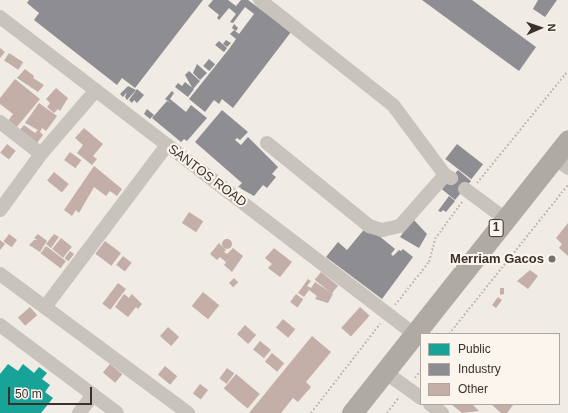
<!DOCTYPE html>
<html>
<head>
<meta charset="utf-8">
<style>
	body { margin:0 }
	#map { position:relative; width:568px; height:413px; overflow:hidden; background:#f0ebe5; font-family:Arial,sans-serif }
	div>[style] { position:absolute }
	.public>* { inset:0; background:#17a398 }
	.industry>* { inset:0; background:#8d8d92; transform-origin:0 0 }
	.building>* { inset:0; background:#c3afa7; transform-origin:0 0 }
	.round { border-radius:50% }
	.path>* { height:2px; margin-top:-1px; transform-origin:0; background:repeating-linear-gradient(90deg,#c2bbb6 0 2px,transparent 0 4px) }
	.minor>* { height:14px; margin:-7px; padding:0 7px; transform-origin:7px; border-radius:7px; background:#c9c3be }
	.highway>* { height:21px; margin:-10.5px; padding:0 10.5px; transform-origin:10.5px; border-radius:10.5px; background:#afaaa4 }
	.dots>* { width:11px; height:11px; translate:-50% -50%; box-sizing:border-box; border:2px solid #fbf5ee; border-radius:50% }
	span { translate:-50% -50%; white-space:nowrap; text-align:center; line-height:1.15; -webkit-text-stroke:4px #fbf5ee; paint-order:stroke }
	.shield-label span { padding:1px 3px; background:#fbf5ee; border:1px solid; border-radius:3px; -webkit-text-stroke-width:0 }
	.shield-label { font-size:12px; color:#3b302b; font-weight:700 }
	.street-label { font-size:13px; color:#3b302b }
	.poi-label { font-size:13px; color:#3b302b; font-weight:700 }
	.right { translate:-100% -50%; text-align:right }
	.legend { position:absolute; left:420px; top:333px; width:140px; height:72px; box-sizing:border-box; background:#fbf5ee; border:1px solid #aea6a0; margin:0; padding:5px 7px; list-style:none; font-size:12px; color:#3b302b }
	.legend li { display:flex; align-items:center; gap:8px; height:20px }
	.legend b { width:20px; border:1px solid #aea6a0 }
	.north { position:absolute; left:520px; top:8px; width:40px; height:40px; -webkit-text-stroke:3px #fbf5ee; paint-order:stroke; rotate:88deg; font-size:11px; font-weight:700; line-height:16px; text-align:center; color:#3b302b }
	.north::after { content:''; display:block; margin:auto; width:14px; height:18px; background:#3b302b; clip-path:polygon(50% 0,100% 100%,50% 72%,0 100%) }
	.scale { position:absolute; left:8px; top:387px; width:84px; height:18px; box-sizing:border-box; border:2px solid #3b302b; border-top:0; padding-left:5px; font-size:12px; line-height:14px; white-space:nowrap; color:#3b302b; -webkit-text-stroke:3px #fbf5ee; paint-order:stroke }
</style>
</head>
<body>
<div id="map">
	<div class="public">
		<div style="clip-path:polygon(8px 364px,18px 371px,23px 364px,34px 373px,39px 367px,47px 373px,42px 379px,50px 385px,45px 392px,53px 398px,41px 413px,0 413px,0 374px)"></div>
	</div>
	<div class="industry">
		<div style="clip-path:polygon(29px 0,203px 0,135px 88px,122px 78px,117px 85px,34px 20px,39px 13px,27px 3px)"></div>
		<div style="clip-path:polygon(213px 0,228px 0,236px 6px,241px 0,248px 0,291px 32px,233px 108px,222px 99px,219px 104px,214px 100px,205px 112px,189px 99px,229px 49px,236px 39px,230px 34px,234px 30px,239px 34px,254px 14px,245px 7px,233px 23px,230px 22px,236px 14px,229px 8px,219px 20px,217px 18px,219px 15px,208px 6px)"></div>
		<div style="clip-path:polygon(422px 0,472px 0,536px 47px,519px 71px)"></div>
		<div style="clip-path:polygon(538px 0,557px 0,545px 17px,533px 9px)"></div>
		<div style="clip-path:polygon(234px 24px,238px 28px,236px 31px,232px 28px)"></div>
		<div style="clip-path:polygon(226px 40px,231px 43px,227px 47px,223px 44px)"></div>
		<div style="clip-path:polygon(219px 41px,227px 48px,224px 52px,215px 45px)"></div>
		<div style="left:209px;top:59px;width:8px;height:9px;rotate:40deg"></div>
		<div style="clip-path:polygon(197px 64px,207px 73px,200px 80px,193px 73px)"></div>
		<div style="clip-path:polygon(189px 71px,200px 81px,193px 89px,185px 75px)"></div>
		<div style="clip-path:polygon(185px 82px,194px 89px,188px 97px,175px 87px,178px 83px,182px 86px)"></div>
		<div style="clip-path:polygon(128px 86px,136px 90px,127px 100px,125px 97px,127px 92px,123px 97px,120px 94px)"></div>
		<div style="clip-path:polygon(137px 89px,144px 95px,137px 103px,134px 100px,132px 103px,129px 100px)"></div>
		<div style="clip-path:polygon(172px 91px,174px 93px,170px 99px,186px 112px,191px 105px,207px 118px,187px 141px,184px 139px,181px 142px,152px 118px,167px 101px,171px 103px,165px 99px)"></div>
		<div style="clip-path:polygon(147px 109px,154px 115px,150px 119px,144px 114px)"></div>
		<div style="clip-path:polygon(222px 110px,248px 132px,240px 140px,237px 138px,235px 140px,241px 145px,248px 137px,278px 167px,272px 174px,276px 177px,267px 188px,263px 185px,254px 196px,238px 187px,242px 183px,195px 142px)"></div>
		<div style="left:457px;top:144px;width:33px;height:19px;rotate:38deg"></div>
		<div style="left:458px;top:170px;width:17px;height:25px;rotate:40deg"></div>
		<div style="clip-path:polygon(449px 196px,455px 201px,446px 212px,443px 210px,441px 212px,438px 211px)"></div>
		<div style="clip-path:polygon(413px 219px,427px 234px,419px 248px,400px 237px)"></div>
		<div style="clip-path:polygon(367px 226px,395px 249px,391px 254px,393px 256px,399px 250px,401px 251px,403px 249px,413px 257px,382px 299px,326px 257px,338px 242px,347px 250px)"></div>
	</div>
	<div class="building">
		<div style="clip-path:polygon(0 48px,5px 52px,0 58px)"></div>
		<div style="left:9px;top:53px;width:17px;height:9px;rotate:33deg"></div>
		<div style="clip-path:polygon(25px 69px,34px 76px,33px 78px,44px 85px,38px 92px,17px 78px)"></div>
		<div style="clip-path:polygon(15px 79px,40px 99px,16px 128px,8px 121px,13px 114px,0 104px,0 98px)"></div>
		<div style="clip-path:polygon(56px 88px,68px 98px,60px 111px,58px 109px,54px 113px,47px 107px,50px 103px,46px 99px)"></div>
		<div style="clip-path:polygon(39px 103px,57px 116px,46px 131px,42px 128px,40px 132px,43px 135px,37px 143px,18px 132px,24px 125px,35px 133px,38px 130px,25px 123px)"></div>
		<div style="clip-path:polygon(84px 128px,103px 144px,93px 156px,97px 159px,92px 165px,77px 153px,83px 145px,75px 138px)"></div>
		<div style="left:7px;top:144px;width:11px;height:11px;rotate:38deg"></div>
		<div style="left:70px;top:152px;width:14px;height:10px;rotate:36deg"></div>
		<div style="clip-path:polygon(94px 166px,122px 189px,117px 196px,110px 191px,106px 196px,94px 187px,79px 213px,76px 210px,72px 216px,64px 210px)"></div>
		<div style="left:54px;top:172px;width:19px;height:11px;rotate:39deg"></div>
		<div style="left:189px;top:212px;width:17px;height:13px;rotate:33deg"></div>
		<div style="clip-path:polygon(568px 223px,568px 256px,559px 248px,562px 244px,556px 238px)"></div>
		<div style="left:9px;top:234px;width:10px;height:9px;rotate:37deg"></div>
		<div style="clip-path:polygon(38px 234px,47px 241px,40px 252px,29px 245px,34px 240px,37px 240px,34px 238px)"></div>
		<div style="clip-path:polygon(54px 234px,59px 237px,51px 248px,46px 244px)"></div>
		<div style="left:61px;top:238px;width:14px;height:14px;rotate:39deg"></div>
		<div class="round" style="left:222px;top:239px;width:10px;height:10px"></div>
		<div style="clip-path:polygon(0 240px,5px 244px,0 250px)"></div>
		<div style="left:105px;top:241px;width:20px;height:16px;rotate:37deg"></div>
		<div style="clip-path:polygon(219px 243px,226px 250px,224px 252px,227px 254px,233px 248px,243px 256px,232px 272px,224px 265px,230px 257px,226px 262px,220px 257px,217px 260px,210px 254px)"></div>
		<div style="left:46px;top:246px;width:25px;height:9px;rotate:37deg"></div>
		<div style="clip-path:polygon(274px 248px,292px 262px,280px 277px,268px 268px,272px 264px,265px 258px)"></div>
		<div style="left:70px;top:251px;width:5px;height:9px;rotate:37deg"></div>
		<div style="left:123px;top:256px;width:11px;height:11px;rotate:38deg"></div>
		<div style="clip-path:polygon(530px 270px,538px 276px,528px 289px,517px 281px)"></div>
		<div style="left:321px;top:272px;width:22px;height:10px;rotate:39deg"></div>
		<div style="left:234px;top:278px;width:6px;height:7px;rotate:45deg"></div>
		<div style="clip-path:polygon(308px 279px,311px 281px,307px 286px,311px 288px,315px 282px,333px 294px,328px 303px,315px 299px,317px 296px,309px 290px,304px 297px,298px 293px)"></div>
		<div style="left:118px;top:283px;width:10px;height:26px;rotate:37deg"></div>
		<div style="clip-path:polygon(500px 288px,504px 288px,504px 294px,500px 295px)"></div>
		<div style="left:203px;top:292px;width:21px;height:18px;rotate:39deg"></div>
		<div style="clip-path:polygon(124px 294px,129px 298px,132px 294px,142px 304px,138px 309px,136px 307px,128px 317px,115px 307px)"></div>
		<div style="left:296px;top:294px;width:9px;height:10px;rotate:36deg"></div>
		<div style="left:498px;top:297px;width:5px;height:10px;rotate:37deg"></div>
		<div style="left:30px;top:307px;width:11px;height:16px;rotate:49deg"></div>
		<div style="left:360px;top:307px;width:13px;height:28px;rotate:42deg"></div>
		<div style="left:283px;top:319px;width:16px;height:11px;rotate:40deg"></div>
		<div style="left:245px;top:325px;width:15px;height:12px;rotate:42deg"></div>
		<div style="left:168px;top:327px;width:15px;height:12px;rotate:42deg"></div>
		<div style="clip-path:polygon(312px 336px,331px 352px,306px 382px,311px 387px,298px 402px,293px 398px,281px 413px,249px 413px)"></div>
		<div style="left:260px;top:341px;width:14px;height:11px;rotate:39deg"></div>
		<div style="left:272px;top:353px;width:16px;height:11px;rotate:40deg"></div>
		<div style="left:110px;top:364px;width:16px;height:11px;rotate:40deg"></div>
		<div style="left:165px;top:366px;width:16px;height:11px;rotate:40deg"></div>
		<div style="left:227px;top:368px;width:9px;height:13px;rotate:36deg"></div>
		<div style="left:236px;top:374px;width:31px;height:19px;rotate:40deg"></div>
		<div style="left:200px;top:384px;width:10px;height:12px;rotate:37deg"></div>
		<div style="clip-path:polygon(451px 404px,472px 404px,479px 411px,462px 413px)"></div>
		<div style="clip-path:polygon(491px 404px,511px 404px,513px 405px,507px 413px,501px 413px)"></div>
	</div>
	<div class="path">
		<div style="left:477px;top:183px;width:144px;rotate:-50.9deg"></div>
		<div style="left:395px;top:305px;width:55px;rotate:-51.7deg"></div>
		<div style="left:429px;top:262px;width:24px;rotate:-75deg"></div>
		<div style="left:435px;top:239px;width:46px;rotate:-53.9deg"></div>
		<div style="left:449px;top:334px;width:191px;rotate:-51.4deg"></div>
		<div style="left:415px;top:378px;width:10px;rotate:-53deg"></div>
		<div style="left:311px;top:413px;width:113px;rotate:-52.2deg"></div>
		<div style="left:387px;top:413px;width:20px;rotate:-53deg"></div>
	</div>
	<div class="minor">
		<div style="left:260px;top:0;width:169px;rotate:38.3deg"></div>
		<div style="left:393px;top:105px;width:87px;rotate:53.4deg"></div>
		<div style="left:445px;top:175px;width:7px;rotate:27deg"></div>
		<div style="left:0;top:17px;width:521px;rotate:37.44deg"></div>
		<div style="left:0;top:122px;width:52px;rotate:38deg"></div>
		<div style="left:267px;top:143px;width:132px;rotate:39.1deg"></div>
		<div style="left:369px;top:226px;width:14px;rotate:17deg"></div>
		<div style="left:382px;top:230px;width:18px;rotate:-13deg"></div>
		<div style="left:400px;top:226px;width:68px;rotate:-48.6deg"></div>
		<div style="left:554px;top:157px;width:18px;rotate:38deg"></div>
		<div style="left:465px;top:189px;width:49px;rotate:36.6deg"></div>
		<div style="left:0;top:210px;width:69px;rotate:-53.8deg"></div>
		<div style="left:41px;top:154px;width:84px;rotate:-49.3deg"></div>
		<div style="left:0;top:274px;width:234px;rotate:36.5deg"></div>
		<div style="left:45px;top:307px;width:203px;rotate:-53deg"></div>
		<div style="left:0;top:325px;width:146px;rotate:36.9deg"></div>
		<div style="left:385px;top:372px;width:44px;rotate:35.8deg"></div>
		<div style="left:430px;top:404px;width:15px;rotate:37deg"></div>
		<div style="left:79px;top:413px;width:23px;rotate:-52deg"></div>
	</div>
	<div class="highway">
		<div style="left:352px;top:413px;width:348px;rotate:-51.6deg"></div>
	</div>
	<div class="dots">
		<div style="left:552px;top:259px;background:#7a716c"></div>
	</div>
	<div class="shield-label">
		<span style="left:496px;top:228px">1</span>
	</div>
	<div class="street-label">
		<span style="left:207px;top:176px;rotate:37deg">SANTOS ROAD</span>
	</div>
	<div class="poi-label">
		<span class="right" style="left:544px;top:259px">Merriam Gacos</span>
	</div>
	<ul class="legend">
	<li><b style="height:11px;background:#17a398"></b>Public</li>
	<li><b style="height:11px;background:#8d8d92"></b>Industry</li>
	<li><b style="height:11px;background:#c3afa7"></b>Other</li>
	</ul>
	<div class="north">N</div>
	<div class="scale">50 m</div>
</div>
</body>
</html>
